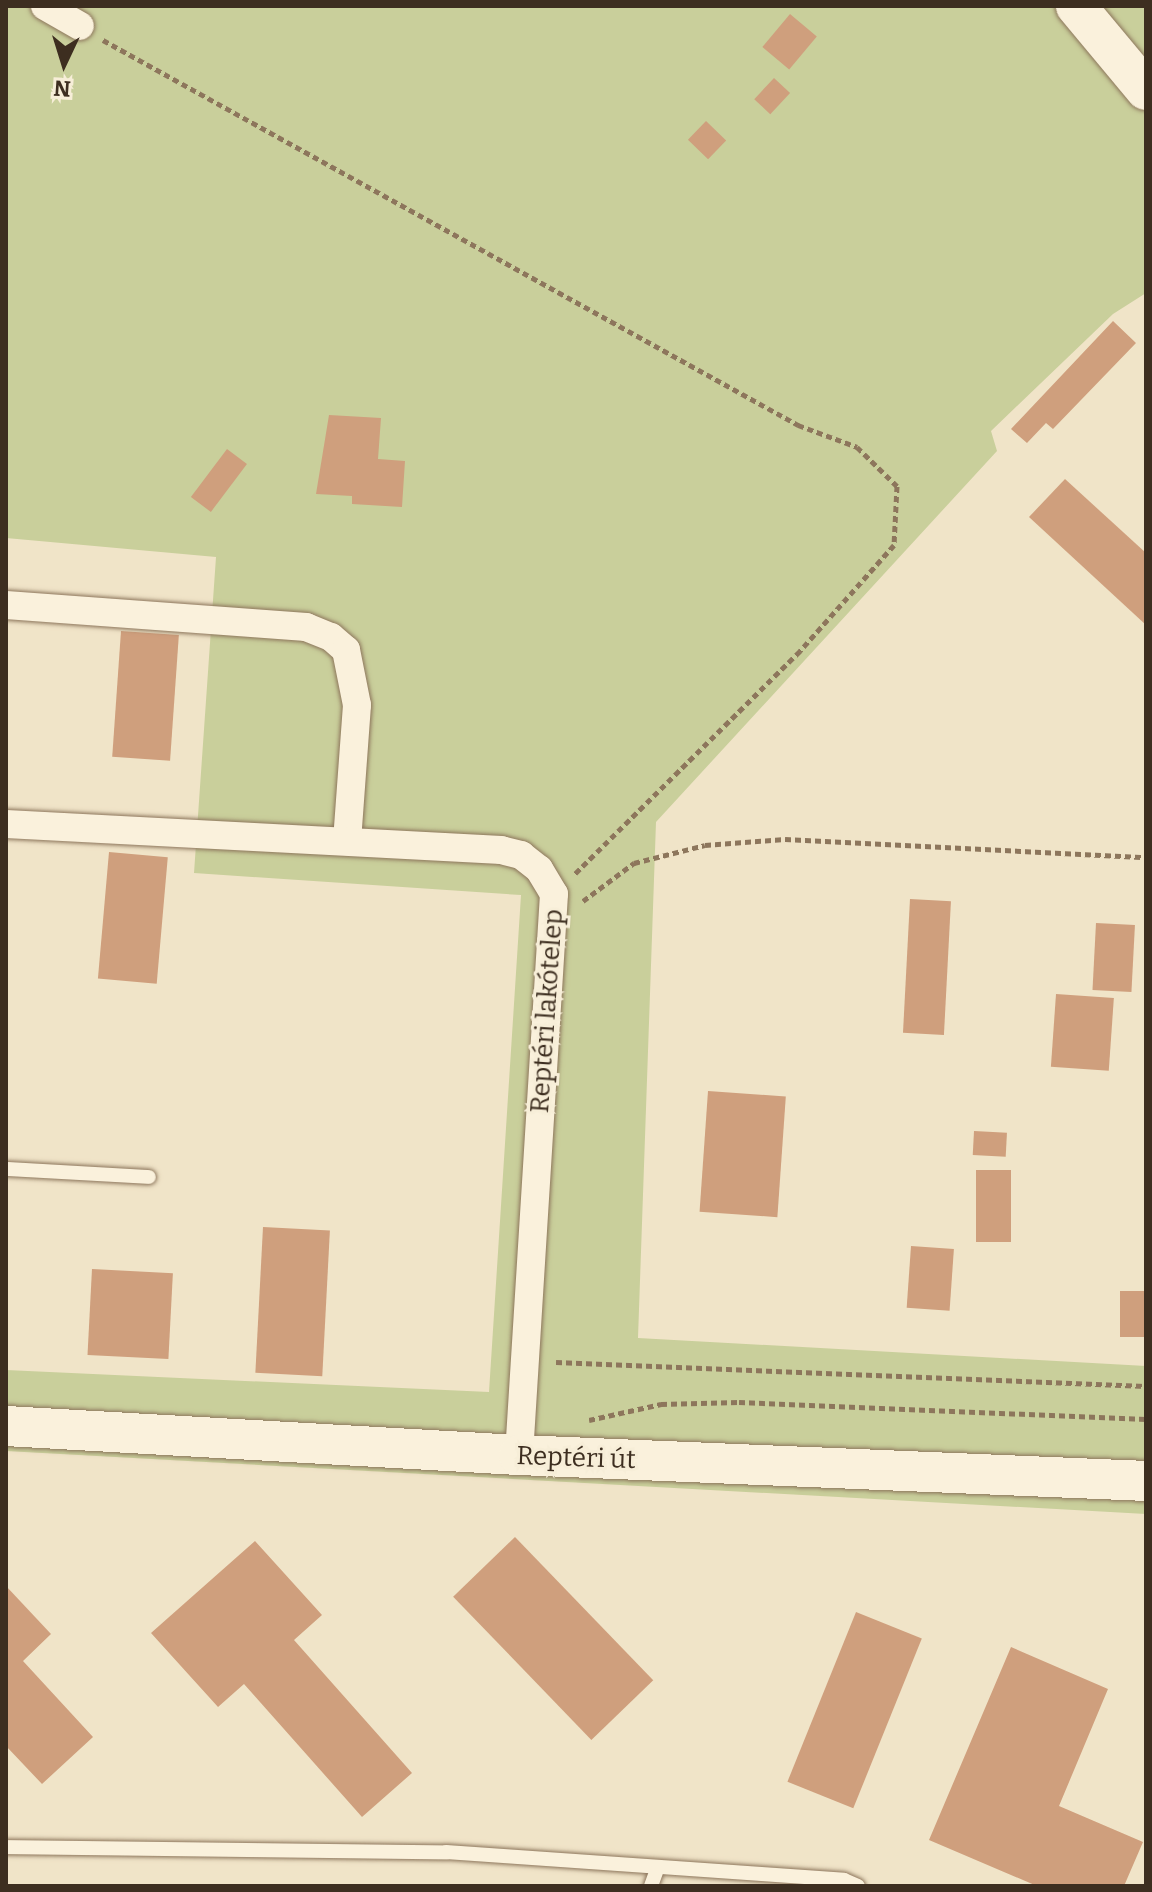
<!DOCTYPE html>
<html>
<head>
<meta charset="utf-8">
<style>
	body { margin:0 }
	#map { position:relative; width:1152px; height:1892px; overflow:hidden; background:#f0e4c8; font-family:Bitter,serif }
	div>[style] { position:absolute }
	.green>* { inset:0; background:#c9cf9b }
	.building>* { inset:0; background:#cf9f7d; transform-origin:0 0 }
	.path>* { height:5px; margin-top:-2.5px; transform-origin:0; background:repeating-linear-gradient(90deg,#8d765c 0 6px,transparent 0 10px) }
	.roads { filter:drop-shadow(0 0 2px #8d765c) drop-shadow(0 0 2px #8d765c) }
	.lane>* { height:14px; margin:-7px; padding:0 7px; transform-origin:7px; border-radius:7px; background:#faf1dc }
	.street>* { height:28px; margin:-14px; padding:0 14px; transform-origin:14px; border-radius:14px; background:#faf1dc }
	.secondary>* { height:40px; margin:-20px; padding:0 20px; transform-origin:20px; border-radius:20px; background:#faf1dc }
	span { translate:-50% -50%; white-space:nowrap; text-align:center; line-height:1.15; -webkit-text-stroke:6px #f7eed8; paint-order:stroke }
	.street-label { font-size:26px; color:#3d2e20 }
	.frame { position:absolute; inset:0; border:8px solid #3d2e20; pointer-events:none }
	.north { position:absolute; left:24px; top:24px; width:80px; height:80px; -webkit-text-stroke:6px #f7eed8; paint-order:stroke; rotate:184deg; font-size:22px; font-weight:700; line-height:32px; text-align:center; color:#3d2e20 }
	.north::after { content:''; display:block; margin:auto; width:28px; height:36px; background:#3d2e20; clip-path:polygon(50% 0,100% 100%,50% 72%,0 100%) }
</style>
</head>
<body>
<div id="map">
	<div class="green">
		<div style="clip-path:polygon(6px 6px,1146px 6px,1146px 293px,1113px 314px,991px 431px,997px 451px,656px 822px,638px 1338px,1146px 1366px,1146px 1514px,6px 1451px,6px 1370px,489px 1392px,521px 895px,194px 873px,216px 557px,6px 538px)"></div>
	</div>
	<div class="building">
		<div style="left:790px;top:14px;width:35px;height:43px;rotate:40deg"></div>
		<div style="left:774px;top:78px;width:22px;height:29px;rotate:43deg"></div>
		<div style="left:706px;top:121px;width:28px;height:26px;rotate:44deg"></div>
		<div style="clip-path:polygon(1113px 321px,1136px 343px,1053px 429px,1046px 423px,1027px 443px,1011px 429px)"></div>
		<div style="clip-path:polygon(329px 415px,381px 418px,378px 459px,405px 461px,402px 507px,352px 504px,352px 496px,316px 494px)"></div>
		<div style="left:227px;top:449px;width:25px;height:60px;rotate:37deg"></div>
		<div style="clip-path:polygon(1065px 479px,1146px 553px,1146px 625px,1029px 517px)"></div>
		<div style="left:121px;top:631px;width:58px;height:126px;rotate:4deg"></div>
		<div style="left:109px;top:852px;width:59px;height:127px;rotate:5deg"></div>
		<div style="left:910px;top:899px;width:41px;height:134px;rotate:3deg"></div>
		<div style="left:1096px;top:923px;width:39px;height:67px;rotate:3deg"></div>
		<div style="left:1056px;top:994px;width:58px;height:73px;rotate:4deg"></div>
		<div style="left:708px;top:1091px;width:78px;height:121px;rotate:4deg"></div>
		<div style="left:974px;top:1131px;width:33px;height:24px;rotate:3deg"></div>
		<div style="left:976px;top:1170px;width:35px;height:72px"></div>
		<div style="left:263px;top:1227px;width:67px;height:146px;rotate:3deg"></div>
		<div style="left:911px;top:1246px;width:43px;height:62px;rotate:4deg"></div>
		<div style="left:92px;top:1269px;width:81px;height:86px;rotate:3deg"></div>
		<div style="left:1120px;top:1291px;width:26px;height:46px"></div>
		<div style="left:515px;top:1537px;width:199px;height:86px;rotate:46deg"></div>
		<div style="clip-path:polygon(255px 1541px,322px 1615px,294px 1640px,412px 1773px,362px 1817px,244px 1684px,218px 1707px,151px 1633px)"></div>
		<div style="clip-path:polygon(6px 1586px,51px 1634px,23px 1661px,93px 1737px,42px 1784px,6px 1746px)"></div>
		<div style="left:856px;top:1612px;width:71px;height:183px;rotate:22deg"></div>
		<div style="clip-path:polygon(1011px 1647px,1108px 1689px,1059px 1806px,1143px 1842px,1124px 1886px,1037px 1886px,929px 1840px)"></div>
	</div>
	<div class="path">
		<div style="left:103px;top:40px;width:795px;rotate:28.98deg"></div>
		<div style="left:798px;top:425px;width:63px;rotate:20.4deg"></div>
		<div style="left:857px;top:447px;width:56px;rotate:44.3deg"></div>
		<div style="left:897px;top:486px;width:59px;rotate:92.9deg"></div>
		<div style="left:894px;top:545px;width:142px;rotate:131.6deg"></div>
		<div style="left:800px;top:651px;width:317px;rotate:135.3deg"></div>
		<div style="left:583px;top:901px;width:64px;rotate:-36.7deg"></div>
		<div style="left:634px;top:863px;width:73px;rotate:-14.2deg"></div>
		<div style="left:705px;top:845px;width:80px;rotate:-4.3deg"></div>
		<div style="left:785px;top:839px;width:361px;rotate:2.9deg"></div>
		<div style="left:556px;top:1362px;width:590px;rotate:2.33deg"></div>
		<div style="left:589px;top:1420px;width:74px;rotate:-12.5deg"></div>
		<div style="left:661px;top:1404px;width:78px;rotate:-1.5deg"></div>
		<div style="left:739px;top:1402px;width:407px;rotate:2.4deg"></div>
	</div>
	<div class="roads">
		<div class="lane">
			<div style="left:6px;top:1169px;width:143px;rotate:3.2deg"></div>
			<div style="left:6px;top:1847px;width:440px;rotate:0.7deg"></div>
			<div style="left:446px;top:1852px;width:399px;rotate:4deg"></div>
			<div style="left:844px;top:1880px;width:15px;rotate:23deg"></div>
			<div style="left:651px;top:1886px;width:20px;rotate:-70deg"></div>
		</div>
		<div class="street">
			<div style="left:45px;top:6px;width:40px;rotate:29.7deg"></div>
			<div style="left:6px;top:605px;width:301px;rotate:4.2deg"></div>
			<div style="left:306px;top:627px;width:27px;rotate:22deg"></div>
			<div style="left:331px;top:637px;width:20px;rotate:41deg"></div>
			<div style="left:346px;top:650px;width:56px;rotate:78.7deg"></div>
			<div style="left:357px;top:705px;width:135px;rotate:94.2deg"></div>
			<div style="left:6px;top:824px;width:496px;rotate:3deg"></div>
			<div style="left:501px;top:850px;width:21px;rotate:14deg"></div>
			<div style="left:521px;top:855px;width:23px;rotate:38deg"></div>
			<div style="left:539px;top:869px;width:29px;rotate:59deg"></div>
			<div style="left:554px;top:894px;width:562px;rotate:93.57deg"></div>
		</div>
		<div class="secondary">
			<div style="left:1076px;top:6px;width:109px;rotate:50.2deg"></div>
			<div style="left:6px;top:1426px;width:514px;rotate:3.24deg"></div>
			<div style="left:519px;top:1455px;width:628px;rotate:2.37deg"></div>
		</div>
	</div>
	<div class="street-label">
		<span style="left:547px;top:1011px;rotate:-86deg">Reptéri lakótelep</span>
		<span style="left:576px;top:1458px;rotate:2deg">Reptéri út</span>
	</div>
	<div class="frame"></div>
	<div class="north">N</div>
</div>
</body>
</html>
